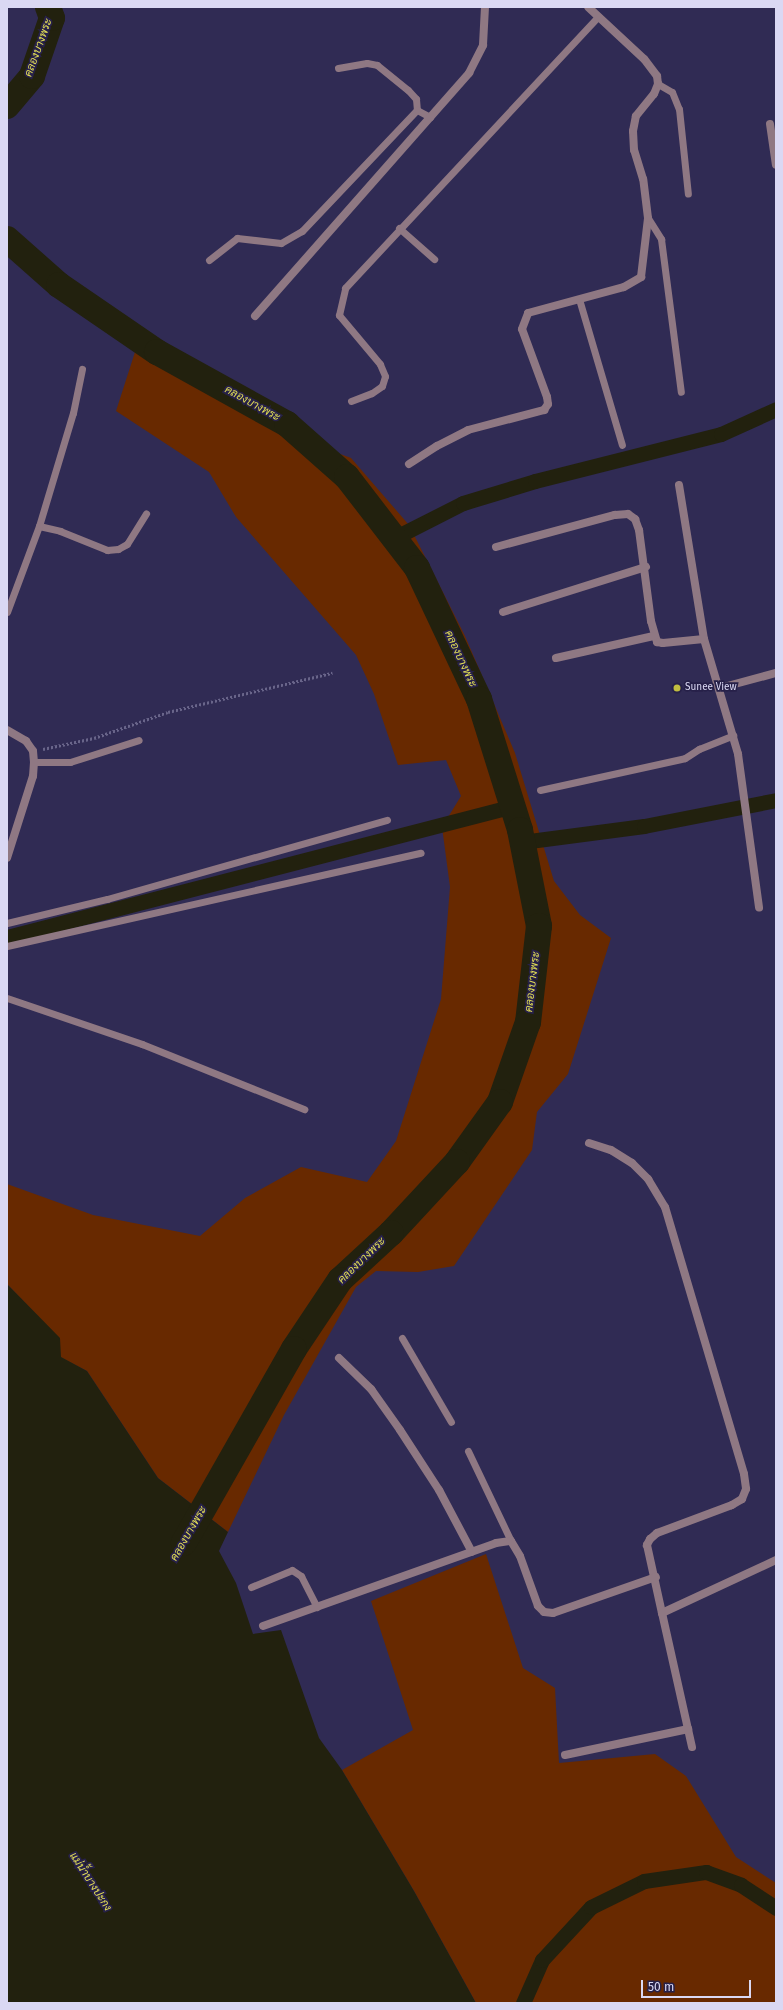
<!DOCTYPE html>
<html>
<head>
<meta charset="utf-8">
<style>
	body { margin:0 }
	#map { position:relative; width:783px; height:2010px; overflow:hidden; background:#302b54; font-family:"Fira Sans",Sarabun,sans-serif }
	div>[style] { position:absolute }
	.green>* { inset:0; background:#682900 }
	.water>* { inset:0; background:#22210e }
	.canal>* { height:15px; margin:-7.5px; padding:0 7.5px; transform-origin:7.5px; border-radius:7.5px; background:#22210e }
	.river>* { height:26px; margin:-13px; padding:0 13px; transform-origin:13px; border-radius:13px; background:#22210e }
	.path>* { height:2.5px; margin-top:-1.25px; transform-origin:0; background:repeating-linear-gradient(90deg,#69658a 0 2px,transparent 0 4px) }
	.service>* { height:7px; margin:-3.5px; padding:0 3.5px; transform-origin:3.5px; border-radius:3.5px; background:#8f7883 }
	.minor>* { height:8px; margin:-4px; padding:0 4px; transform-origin:4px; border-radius:4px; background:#8f7883 }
	.dots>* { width:11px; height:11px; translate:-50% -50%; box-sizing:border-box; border:2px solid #272149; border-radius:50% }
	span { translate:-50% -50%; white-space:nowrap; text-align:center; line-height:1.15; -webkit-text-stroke:3.5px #272149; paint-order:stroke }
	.poi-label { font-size:10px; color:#dad8f3 }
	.left { translate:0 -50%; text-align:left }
	.water-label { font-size:11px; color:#e2de55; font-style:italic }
	.frame { position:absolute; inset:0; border:8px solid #dad8f3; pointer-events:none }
	.scale { position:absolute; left:641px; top:1980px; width:110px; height:18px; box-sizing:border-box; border:2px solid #dad8f3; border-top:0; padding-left:5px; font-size:12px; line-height:14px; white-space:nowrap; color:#dad8f3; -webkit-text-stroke:3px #272149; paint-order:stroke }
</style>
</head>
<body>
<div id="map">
	<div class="green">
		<div style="clip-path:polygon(135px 352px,212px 391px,289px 435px,351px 458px,409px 525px,465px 636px,515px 753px,554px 881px,580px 915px,611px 938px,568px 1074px,537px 1112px,532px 1150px,454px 1266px,418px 1272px,376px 1271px,356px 1287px,284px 1415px,228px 1532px,158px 1478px,87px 1371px,60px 1357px,59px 1338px,7px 1284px,7px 1184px,93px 1215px,200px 1236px,245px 1198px,301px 1167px,367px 1182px,396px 1141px,441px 999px,450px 887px,442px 827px,461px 796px,446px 760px,398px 765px,374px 694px,356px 655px,236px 517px,209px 472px,116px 411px)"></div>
		<div style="clip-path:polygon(486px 1554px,523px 1668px,555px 1688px,559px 1763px,655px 1754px,686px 1776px,736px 1857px,776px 1883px,776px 2003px,476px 2003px,414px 1891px,342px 1770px,413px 1730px,371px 1601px)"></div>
	</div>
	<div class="water">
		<div style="clip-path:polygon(7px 1284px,60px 1338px,61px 1357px,87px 1371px,158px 1478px,228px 1532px,219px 1551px,236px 1583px,253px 1634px,281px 1630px,319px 1738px,342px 1770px,414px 1891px,476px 2003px,7px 2003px)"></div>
	</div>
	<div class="canal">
		<div style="left:394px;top:538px;width:77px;rotate:-26.9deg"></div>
		<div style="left:463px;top:503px;width:75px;rotate:-17deg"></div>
		<div style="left:535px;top:481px;width:192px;rotate:-14.2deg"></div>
		<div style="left:721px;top:434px;width:60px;rotate:-24.4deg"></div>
		<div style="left:522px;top:842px;width:123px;rotate:-7.5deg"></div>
		<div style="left:644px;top:826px;width:135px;rotate:-11.1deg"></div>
		<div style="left:7px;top:937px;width:523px;rotate:-14.51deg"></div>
		<div style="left:523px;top:2003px;width:47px;rotate:-66.2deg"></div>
		<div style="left:542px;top:1960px;width:72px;rotate:-47.2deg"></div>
		<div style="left:591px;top:1907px;width:59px;rotate:-26.1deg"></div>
		<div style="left:644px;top:1881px;width:63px;rotate:-8.3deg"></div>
		<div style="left:706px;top:1872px;width:37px;rotate:20deg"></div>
		<div style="left:741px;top:1885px;width:42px;rotate:33.3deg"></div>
	</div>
	<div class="river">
		<div style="left:7px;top:106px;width:39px;rotate:-50deg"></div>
		<div style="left:32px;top:76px;width:61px;rotate:-71deg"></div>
		<div style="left:52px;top:18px;width:12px;rotate:-110deg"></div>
		<div style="left:7px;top:239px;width:69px;rotate:41.5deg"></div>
		<div style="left:59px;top:285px;width:119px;rotate:34.4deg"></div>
		<div style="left:157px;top:352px;width:149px;rotate:29deg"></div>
		<div style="left:287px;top:424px;width:80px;rotate:41.5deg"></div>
		<div style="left:347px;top:477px;width:115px;rotate:52.4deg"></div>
		<div style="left:417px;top:568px;width:145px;rotate:64.7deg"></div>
		<div style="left:479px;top:699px;width:137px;rotate:72.6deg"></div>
		<div style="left:520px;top:830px;width:98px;rotate:78.8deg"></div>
		<div style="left:539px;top:926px;width:97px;rotate:96.5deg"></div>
		<div style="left:528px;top:1022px;width:85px;rotate:109.3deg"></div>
		<div style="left:500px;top:1102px;width:74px;rotate:125.6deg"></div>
		<div style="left:457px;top:1162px;width:97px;rotate:132.9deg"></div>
		<div style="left:391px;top:1233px;width:69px;rotate:137.3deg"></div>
		<div style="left:340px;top:1280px;width:83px;rotate:123.7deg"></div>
		<div style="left:294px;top:1349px;width:223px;rotate:119.6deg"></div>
	</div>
	<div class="path">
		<div style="left:43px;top:749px;width:52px;rotate:-12.2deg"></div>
		<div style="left:94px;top:738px;width:78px;rotate:-19.4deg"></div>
		<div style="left:168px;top:712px;width:169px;rotate:-13.4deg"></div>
	</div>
	<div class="service">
		<div style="left:338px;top:68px;width:29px;rotate:-10deg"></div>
		<div style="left:367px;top:63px;width:10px;rotate:11deg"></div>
		<div style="left:377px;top:65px;width:40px;rotate:39deg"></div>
		<div style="left:408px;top:90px;width:12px;rotate:48deg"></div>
		<div style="left:416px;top:99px;width:11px;rotate:85deg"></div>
		<div style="left:658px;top:84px;width:16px;rotate:30deg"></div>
		<div style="left:672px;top:92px;width:18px;rotate:68deg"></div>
		<div style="left:679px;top:109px;width:85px;rotate:84deg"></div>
		<div style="left:648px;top:218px;width:25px;rotate:58deg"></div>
		<div style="left:661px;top:239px;width:154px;rotate:82.6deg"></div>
		<div style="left:399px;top:228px;width:47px;rotate:41.5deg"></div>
		<div style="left:209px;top:260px;width:36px;rotate:-38deg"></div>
		<div style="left:237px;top:238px;width:44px;rotate:6.5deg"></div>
		<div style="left:281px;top:243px;width:24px;rotate:-30deg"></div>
		<div style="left:302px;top:231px;width:167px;rotate:-46.5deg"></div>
		<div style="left:417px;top:110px;width:15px;rotate:28deg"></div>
		<div style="left:579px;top:299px;width:152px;rotate:73.6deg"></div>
		<div style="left:351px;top:401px;width:22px;rotate:-21deg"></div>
		<div style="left:372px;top:393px;width:12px;rotate:-35deg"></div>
		<div style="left:382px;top:386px;width:10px;rotate:-73deg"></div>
		<div style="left:385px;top:376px;width:13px;rotate:-113deg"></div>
		<div style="left:380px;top:364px;width:64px;rotate:-129.9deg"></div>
		<div style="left:339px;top:315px;width:28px;rotate:-77deg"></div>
		<div style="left:345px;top:288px;width:371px;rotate:-47deg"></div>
		<div style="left:39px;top:526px;width:22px;rotate:13deg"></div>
		<div style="left:60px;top:531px;width:51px;rotate:22deg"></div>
		<div style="left:107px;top:550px;width:11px;rotate:-5deg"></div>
		<div style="left:118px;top:549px;width:10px;rotate:-29deg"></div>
		<div style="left:127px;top:544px;width:36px;rotate:-58deg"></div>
		<div style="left:7px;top:612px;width:92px;rotate:-69.6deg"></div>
		<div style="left:39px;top:526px;width:118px;rotate:-73.3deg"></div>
		<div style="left:73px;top:413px;width:45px;rotate:-78.4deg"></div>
		<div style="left:34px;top:762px;width:36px"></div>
		<div style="left:70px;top:762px;width:72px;rotate:-17.7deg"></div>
		<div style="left:540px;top:790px;width:148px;rotate:-12.4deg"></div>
		<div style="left:685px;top:758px;width:17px;rotate:-33deg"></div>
		<div style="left:699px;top:749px;width:37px;rotate:-22deg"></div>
		<div style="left:7px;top:923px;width:103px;rotate:-13.5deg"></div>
		<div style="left:107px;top:899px;width:291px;rotate:-15.8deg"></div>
		<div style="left:7px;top:946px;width:424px;rotate:-12.7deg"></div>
		<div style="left:7px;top:998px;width:143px;rotate:18.8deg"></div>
		<div style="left:142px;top:1044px;width:175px;rotate:21.9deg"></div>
		<div style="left:402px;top:1338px;width:97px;rotate:59.7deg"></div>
		<div style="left:468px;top:1451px;width:100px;rotate:64.5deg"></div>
		<div style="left:251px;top:1587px;width:44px;rotate:-22.5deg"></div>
		<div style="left:292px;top:1570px;width:11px;rotate:34deg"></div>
		<div style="left:301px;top:1576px;width:35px;rotate:63deg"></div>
	</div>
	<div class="minor">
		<div style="left:770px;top:124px;width:41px;rotate:81.7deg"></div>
		<div style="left:255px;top:316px;width:324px;rotate:-48.6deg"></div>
		<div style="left:469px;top:73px;width:31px;rotate:-63deg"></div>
		<div style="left:483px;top:45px;width:38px;rotate:-87deg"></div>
		<div style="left:409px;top:464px;width:33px;rotate:-33deg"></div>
		<div style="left:437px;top:446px;width:35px;rotate:-27deg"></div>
		<div style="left:468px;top:430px;width:79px;rotate:-14.7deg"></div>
		<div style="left:544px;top:410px;width:7px;rotate:-56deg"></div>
		<div style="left:548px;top:404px;width:7px;rotate:-98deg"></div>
		<div style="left:547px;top:397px;width:72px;rotate:-110.2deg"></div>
		<div style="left:522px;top:329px;width:17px;rotate:-69deg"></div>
		<div style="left:528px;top:313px;width:99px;rotate:-15.2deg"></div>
		<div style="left:624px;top:287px;width:20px;rotate:-30deg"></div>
		<div style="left:641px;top:277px;width:59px;rotate:-83.2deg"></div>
		<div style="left:648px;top:218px;width:39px;rotate:-97deg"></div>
		<div style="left:643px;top:179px;width:30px;rotate:-107deg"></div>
		<div style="left:634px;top:150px;width:19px;rotate:-93deg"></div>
		<div style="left:633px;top:131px;width:15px;rotate:-79deg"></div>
		<div style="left:636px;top:116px;width:28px;rotate:-51deg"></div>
		<div style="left:654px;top:94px;width:11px;rotate:-68deg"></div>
		<div style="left:658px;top:84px;width:8px;rotate:-97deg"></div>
		<div style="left:657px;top:76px;width:21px;rotate:-127deg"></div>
		<div style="left:644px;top:59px;width:76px;rotate:-137.1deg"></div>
		<div style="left:679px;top:485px;width:156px;rotate:80.8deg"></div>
		<div style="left:704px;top:639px;width:120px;rotate:73.5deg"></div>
		<div style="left:738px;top:754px;width:155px;rotate:82.2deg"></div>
		<div style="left:496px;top:547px;width:123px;rotate:-15.1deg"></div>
		<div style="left:615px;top:515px;width:13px;rotate:-4deg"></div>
		<div style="left:628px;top:514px;width:9px;rotate:36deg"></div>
		<div style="left:635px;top:519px;width:12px;rotate:70deg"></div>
		<div style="left:639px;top:530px;width:92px;rotate:82.5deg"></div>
		<div style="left:651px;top:621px;width:22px;rotate:74deg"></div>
		<div style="left:657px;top:642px;width:6px;rotate:9deg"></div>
		<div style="left:663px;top:643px;width:41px;rotate:-5.6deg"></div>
		<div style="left:503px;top:612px;width:150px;rotate:-17.5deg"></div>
		<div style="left:556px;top:658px;width:100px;rotate:-12.7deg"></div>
		<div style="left:720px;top:688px;width:58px;rotate:-15deg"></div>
		<div style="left:7px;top:730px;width:22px;rotate:30deg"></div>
		<div style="left:26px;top:741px;width:12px;rotate:55deg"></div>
		<div style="left:33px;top:751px;width:11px;rotate:85deg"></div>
		<div style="left:34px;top:762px;width:14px;rotate:94deg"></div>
		<div style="left:33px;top:776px;width:86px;rotate:107.6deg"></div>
		<div style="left:589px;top:1143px;width:23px;rotate:18deg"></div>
		<div style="left:611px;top:1150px;width:25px;rotate:32deg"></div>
		<div style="left:632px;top:1163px;width:23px;rotate:45deg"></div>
		<div style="left:648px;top:1179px;width:33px;rotate:59deg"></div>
		<div style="left:665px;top:1207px;width:278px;rotate:73.5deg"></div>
		<div style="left:744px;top:1474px;width:15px;rotate:82deg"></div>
		<div style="left:746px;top:1489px;width:11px;rotate:112deg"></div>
		<div style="left:742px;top:1499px;width:12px;rotate:149deg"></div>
		<div style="left:732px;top:1505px;width:80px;rotate:159.5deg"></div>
		<div style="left:657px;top:1533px;width:9px;rotate:139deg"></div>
		<div style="left:650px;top:1539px;width:7px;rotate:117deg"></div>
		<div style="left:647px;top:1545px;width:70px;rotate:77.6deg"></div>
		<div style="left:339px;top:1358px;width:45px;rotate:44.1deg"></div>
		<div style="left:371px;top:1389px;width:50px;rotate:54.7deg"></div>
		<div style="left:400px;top:1430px;width:72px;rotate:57deg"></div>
		<div style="left:439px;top:1490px;width:70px;rotate:62deg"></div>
		<div style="left:263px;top:1626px;width:247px;rotate:-19.6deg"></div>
		<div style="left:496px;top:1543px;width:15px;rotate:-8deg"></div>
		<div style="left:511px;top:1541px;width:17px;rotate:59deg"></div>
		<div style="left:520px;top:1556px;width:53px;rotate:70.2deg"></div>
		<div style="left:538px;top:1606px;width:8px;rotate:45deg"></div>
		<div style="left:544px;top:1612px;width:9px;rotate:6deg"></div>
		<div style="left:553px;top:1613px;width:109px;rotate:-19.3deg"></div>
		<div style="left:692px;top:1747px;width:137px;rotate:-102.6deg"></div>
		<div style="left:662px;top:1613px;width:126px;rotate:-24.9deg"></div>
		<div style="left:565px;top:1755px;width:126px;rotate:-11.9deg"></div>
	</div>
	<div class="dots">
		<div style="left:677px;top:688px;background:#c1bd40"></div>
	</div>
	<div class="poi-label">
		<span class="left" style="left:685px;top:688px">Sunee View</span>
	</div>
	<div class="water-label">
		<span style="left:39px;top:48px;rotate:-70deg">คลองบางพระ</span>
		<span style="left:252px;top:404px;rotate:29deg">คลองบางพระ</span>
		<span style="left:460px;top:659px;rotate:65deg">คลองบางพระ</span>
		<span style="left:533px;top:982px;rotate:-83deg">คลองบางพระ</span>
		<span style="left:362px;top:1261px;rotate:-44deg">คลองบางพระ</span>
		<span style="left:189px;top:1534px;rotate:-60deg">คลองบางพระ</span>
		<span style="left:90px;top:1882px;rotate:57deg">แม่น้ำบางปะกง</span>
	</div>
	<div class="frame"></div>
	<div class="scale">50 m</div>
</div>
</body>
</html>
